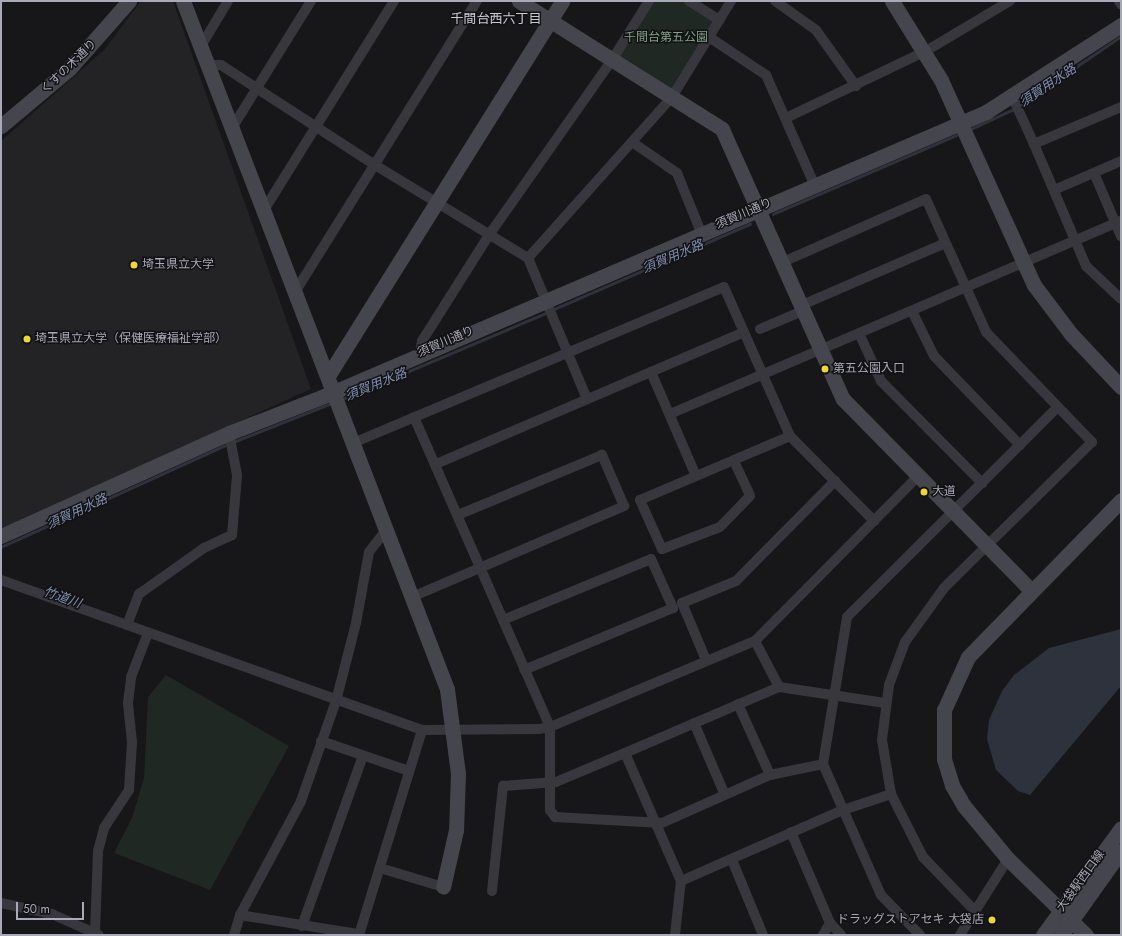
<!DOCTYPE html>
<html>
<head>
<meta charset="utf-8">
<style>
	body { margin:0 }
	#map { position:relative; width:1122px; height:936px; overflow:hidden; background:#171618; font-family:Jost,"Noto Sans JP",sans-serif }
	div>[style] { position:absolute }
	.built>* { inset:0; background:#232225 }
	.green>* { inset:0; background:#202823 }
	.water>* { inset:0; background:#2d323c }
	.stream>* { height:2.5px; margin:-1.25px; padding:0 1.25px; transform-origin:1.25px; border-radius:1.25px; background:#2d323c }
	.street>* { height:10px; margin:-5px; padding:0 5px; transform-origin:5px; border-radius:5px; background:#38373d }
	.secondary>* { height:15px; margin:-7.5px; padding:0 7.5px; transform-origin:7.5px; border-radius:7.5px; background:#45464d }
	.dots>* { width:11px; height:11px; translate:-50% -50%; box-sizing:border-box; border:2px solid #121113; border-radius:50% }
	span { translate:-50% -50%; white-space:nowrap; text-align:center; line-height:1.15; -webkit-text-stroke:3px #121113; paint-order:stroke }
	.park-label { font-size:12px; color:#80a289 }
	.street-label { font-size:12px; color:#a9aab8 }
	.poi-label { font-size:12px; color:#a9aab8 }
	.left { translate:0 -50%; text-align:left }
	.right { translate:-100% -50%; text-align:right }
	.neighbourhood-label { font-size:13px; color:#c9cad4 }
	.water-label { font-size:13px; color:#8190b2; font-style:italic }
	.frame { position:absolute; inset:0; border:2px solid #a9aab8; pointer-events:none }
	.scale { position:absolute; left:16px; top:902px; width:68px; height:18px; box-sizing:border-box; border:2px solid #a9aab8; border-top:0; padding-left:5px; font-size:12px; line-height:14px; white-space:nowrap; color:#a9aab8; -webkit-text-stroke:3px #121113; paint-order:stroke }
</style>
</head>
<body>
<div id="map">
	<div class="built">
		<div style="clip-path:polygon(141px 1px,173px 1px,311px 389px,1px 529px,1px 141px,104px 50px)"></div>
	</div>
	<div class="green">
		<div style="clip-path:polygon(654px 1px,685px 1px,715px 20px,671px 90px,618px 57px)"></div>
		<div style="clip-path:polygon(166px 675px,289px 746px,210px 890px,114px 853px,132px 818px,144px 778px,148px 697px)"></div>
	</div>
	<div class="water">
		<div style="clip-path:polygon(1121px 629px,1121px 686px,1030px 795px,1018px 791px,996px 770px,987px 739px,989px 720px,1002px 691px,1014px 675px,1049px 648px)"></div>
	</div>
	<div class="stream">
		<div style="left:1020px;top:105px;width:122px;rotate:-34.3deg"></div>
		<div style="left:971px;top:129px;width:50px;rotate:-25deg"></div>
		<div style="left:773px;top:214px;width:199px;rotate:-23.3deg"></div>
		<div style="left:552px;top:310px;width:216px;rotate:-23.5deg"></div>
		<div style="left:341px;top:400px;width:225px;rotate:-23deg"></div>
		<div style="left:233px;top:442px;width:106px;rotate:-21.5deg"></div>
		<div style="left:1px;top:547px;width:249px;rotate:-24.4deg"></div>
	</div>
	<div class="street">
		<div style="left:689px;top:1px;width:36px;rotate:32deg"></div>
		<div style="left:775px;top:1px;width:50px;rotate:35.3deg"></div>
		<div style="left:816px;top:30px;width:69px;rotate:54.5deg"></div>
		<div style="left:1119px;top:1px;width:4px;rotate:63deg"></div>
		<div style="left:709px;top:37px;width:69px;rotate:33.7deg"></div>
		<div style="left:766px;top:75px;width:119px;rotate:66.2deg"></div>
		<div style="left:201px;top:46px;width:52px;rotate:-59deg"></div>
		<div style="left:208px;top:65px;width:13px"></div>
		<div style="left:221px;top:65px;width:184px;rotate:33deg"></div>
		<div style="left:375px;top:165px;width:179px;rotate:31.3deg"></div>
		<div style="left:528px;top:258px;width:153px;rotate:67.3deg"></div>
		<div style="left:1012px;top:96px;width:53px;rotate:65.4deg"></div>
		<div style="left:1121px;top:107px;width:95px;rotate:157deg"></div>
		<div style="left:1034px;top:144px;width:133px;rotate:66.9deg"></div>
		<div style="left:1086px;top:266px;width:48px;rotate:43.3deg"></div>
		<div style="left:786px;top:118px;width:155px;rotate:-25.6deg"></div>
		<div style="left:926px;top:51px;width:98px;rotate:-30.8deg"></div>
		<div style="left:232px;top:128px;width:150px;rotate:-58.1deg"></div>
		<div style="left:632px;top:142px;width:55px;rotate:34.6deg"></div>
		<div style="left:677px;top:173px;width:64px;rotate:67.9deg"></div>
		<div style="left:1094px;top:173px;width:69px;rotate:66.8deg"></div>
		<div style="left:1054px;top:190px;width:73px;rotate:-23.4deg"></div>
		<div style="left:264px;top:210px;width:246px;rotate:-58.1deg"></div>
		<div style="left:528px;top:258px;width:216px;rotate:-48.2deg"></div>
		<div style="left:672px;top:97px;width:113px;rotate:-58.4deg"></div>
		<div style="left:783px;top:262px;width:156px;rotate:-23.8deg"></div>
		<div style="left:926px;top:199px;width:146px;rotate:65.7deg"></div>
		<div style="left:986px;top:332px;width:153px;rotate:46.1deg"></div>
		<div style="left:1092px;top:442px;width:208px;rotate:135.4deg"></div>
		<div style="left:944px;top:588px;width:67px;rotate:125.8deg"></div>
		<div style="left:905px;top:642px;width:46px;rotate:110.4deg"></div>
		<div style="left:889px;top:685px;width:55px;rotate:97.3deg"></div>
		<div style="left:882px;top:740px;width:55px;rotate:80.5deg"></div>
		<div style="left:891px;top:794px;width:71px;rotate:63.1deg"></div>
		<div style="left:923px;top:857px;width:75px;rotate:46.1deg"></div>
		<div style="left:295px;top:292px;width:343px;rotate:-58deg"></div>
		<div style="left:802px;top:305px;width:156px;rotate:-23.4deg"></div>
		<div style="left:912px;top:311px;width:50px;rotate:63.9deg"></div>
		<div style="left:934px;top:356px;width:124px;rotate:46deg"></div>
		<div style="left:760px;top:329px;width:49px;rotate:-22.9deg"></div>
		<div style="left:859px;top:333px;width:53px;rotate:65.4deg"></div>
		<div style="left:881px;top:381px;width:144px;rotate:45.3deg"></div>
		<div style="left:420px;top:352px;width:11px;rotate:-80deg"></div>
		<div style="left:422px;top:341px;width:125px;rotate:-57.7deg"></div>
		<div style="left:489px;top:235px;width:214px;rotate:-54.9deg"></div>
		<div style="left:612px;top:60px;width:70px;rotate:-57.9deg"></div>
		<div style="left:651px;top:372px;width:113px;rotate:66.6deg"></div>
		<div style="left:670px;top:414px;width:491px;rotate:-23.2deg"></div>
		<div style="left:414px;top:417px;width:339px;rotate:66.3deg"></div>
		<div style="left:550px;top:727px;width:83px;rotate:90deg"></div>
		<div style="left:550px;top:810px;width:9px;rotate:54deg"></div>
		<div style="left:555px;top:817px;width:107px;rotate:3.2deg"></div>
		<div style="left:662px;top:823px;width:118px;rotate:-24deg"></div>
		<div style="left:770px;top:775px;width:54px;rotate:-11.7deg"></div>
		<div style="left:353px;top:443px;width:402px;rotate:-22.8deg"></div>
		<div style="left:724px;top:287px;width:163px;rotate:66.1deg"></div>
		<div style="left:790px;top:436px;width:120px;rotate:45.3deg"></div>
		<div style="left:734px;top:461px;width:38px;rotate:65deg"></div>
		<div style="left:750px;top:496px;width:43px;rotate:134.1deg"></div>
		<div style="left:720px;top:527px;width:62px;rotate:159.2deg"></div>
		<div style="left:662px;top:549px;width:54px;rotate:-114.2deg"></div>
		<div style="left:640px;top:500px;width:163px;rotate:-23.1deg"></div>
		<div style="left:436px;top:464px;width:335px;rotate:-23.2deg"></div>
		<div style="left:1px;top:580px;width:447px;rotate:19.6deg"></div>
		<div style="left:422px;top:730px;width:117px;rotate:-0.5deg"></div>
		<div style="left:539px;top:729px;width:11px;rotate:-10deg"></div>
		<div style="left:550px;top:727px;width:222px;rotate:-22.8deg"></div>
		<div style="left:755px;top:641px;width:232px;rotate:-45.3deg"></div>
		<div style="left:412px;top:597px;width:231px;rotate:-23.2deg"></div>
		<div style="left:624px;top:506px;width:56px;rotate:-113.3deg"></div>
		<div style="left:602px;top:455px;width:156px;rotate:157.4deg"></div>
		<div style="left:503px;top:620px;width:160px;rotate:-22.4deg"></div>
		<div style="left:651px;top:559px;width:54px;rotate:65.8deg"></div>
		<div style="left:673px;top:608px;width:161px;rotate:157.4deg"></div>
		<div style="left:127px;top:625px;width:33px;rotate:-69deg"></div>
		<div style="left:139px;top:594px;width:80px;rotate:-35.3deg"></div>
		<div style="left:204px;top:548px;width:31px;rotate:-25deg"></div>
		<div style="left:232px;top:535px;width:60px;rotate:-85.2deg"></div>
		<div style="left:237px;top:475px;width:43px;rotate:-100.8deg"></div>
		<div style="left:755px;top:641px;width:52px;rotate:62.4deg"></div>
		<div style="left:706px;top:660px;width:62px;rotate:-112.8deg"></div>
		<div style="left:682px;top:603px;width:58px;rotate:-22.2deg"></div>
		<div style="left:736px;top:581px;width:141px;rotate:-45.3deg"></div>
		<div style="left:885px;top:703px;width:107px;rotate:-171.4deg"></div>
		<div style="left:779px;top:687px;width:168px;rotate:156.8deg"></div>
		<div style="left:625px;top:753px;width:140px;rotate:66.4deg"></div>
		<div style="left:681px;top:881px;width:177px;rotate:-23.7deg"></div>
		<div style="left:843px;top:810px;width:51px;rotate:-18.4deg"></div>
		<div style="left:738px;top:704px;width:78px;rotate:65.7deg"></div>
		<div style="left:694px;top:723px;width:78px;rotate:66.7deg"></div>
		<div style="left:321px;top:741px;width:93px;rotate:18.8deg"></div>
		<div style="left:791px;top:832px;width:99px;rotate:66.8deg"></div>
		<div style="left:830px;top:923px;width:16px;rotate:47deg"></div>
		<div style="left:732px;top:860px;width:81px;rotate:67.5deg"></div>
		<div style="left:380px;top:868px;width:66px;rotate:16.8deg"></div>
		<div style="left:492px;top:891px;width:106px;rotate:-84deg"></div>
		<div style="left:503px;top:786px;width:53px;rotate:-4.3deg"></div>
		<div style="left:556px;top:782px;width:75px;rotate:-22.8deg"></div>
		<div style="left:1px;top:903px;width:52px;rotate:12.2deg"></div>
		<div style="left:52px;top:914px;width:51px;rotate:24.1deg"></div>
		<div style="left:240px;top:915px;width:121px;rotate:9.1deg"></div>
		<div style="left:302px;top:926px;width:181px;rotate:-70.3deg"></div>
		<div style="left:95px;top:933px;width:82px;rotate:-87.9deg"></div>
		<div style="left:98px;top:851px;width:24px;rotate:-75deg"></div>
		<div style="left:104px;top:828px;width:45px;rotate:-56.7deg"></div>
		<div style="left:129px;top:790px;width:48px;rotate:-86.4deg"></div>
		<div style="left:132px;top:742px;width:39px;rotate:-96deg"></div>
		<div style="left:128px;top:703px;width:26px;rotate:-83deg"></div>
		<div style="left:131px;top:677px;width:47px;rotate:-68.9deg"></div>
		<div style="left:234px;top:935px;width:21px;rotate:-73deg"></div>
		<div style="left:240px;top:915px;width:129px;rotate:-61.8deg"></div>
		<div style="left:301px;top:801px;width:106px;rotate:-70.7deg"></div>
		<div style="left:336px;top:701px;width:81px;rotate:-75.6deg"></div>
		<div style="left:356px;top:623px;width:72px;rotate:-79.6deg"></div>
		<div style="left:369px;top:552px;width:28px;rotate:-52deg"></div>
		<div style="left:359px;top:935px;width:214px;rotate:-72.9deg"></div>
		<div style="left:675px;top:935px;width:54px;rotate:-83.7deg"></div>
		<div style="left:823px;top:935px;width:14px;rotate:-60deg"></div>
		<div style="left:920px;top:935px;width:56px;rotate:-134.3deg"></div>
		<div style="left:881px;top:895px;width:143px;rotate:-113.9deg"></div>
		<div style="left:823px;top:764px;width:149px;rotate:-80.7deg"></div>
		<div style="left:847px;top:617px;width:296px;rotate:-44.9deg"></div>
		<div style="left:960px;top:935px;width:90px;rotate:-57.7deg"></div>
	</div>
	<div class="secondary">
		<div style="left:183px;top:1px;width:737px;rotate:69.01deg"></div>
		<div style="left:447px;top:689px;width:86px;rotate:82.6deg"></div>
		<div style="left:458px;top:774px;width:56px;rotate:92deg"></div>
		<div style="left:456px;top:830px;width:58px;rotate:102.8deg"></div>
		<div style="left:519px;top:1px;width:240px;rotate:32.2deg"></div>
		<div style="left:722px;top:129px;width:296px;rotate:65.9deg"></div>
		<div style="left:843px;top:399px;width:268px;rotate:45.5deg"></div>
		<div style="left:892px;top:1px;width:93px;rotate:58.2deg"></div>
		<div style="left:941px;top:80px;width:225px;rotate:65.6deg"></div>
		<div style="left:1034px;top:285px;width:61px;rotate:52.9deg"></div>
		<div style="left:1071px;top:334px;width:73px;rotate:46.7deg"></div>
		<div style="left:1px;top:126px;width:89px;rotate:-40deg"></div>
		<div style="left:69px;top:69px;width:91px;rotate:-48.6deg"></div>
		<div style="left:328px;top:376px;width:442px;rotate:-58deg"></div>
		<div style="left:1px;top:536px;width:250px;rotate:-24.3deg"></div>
		<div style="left:229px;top:433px;width:113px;rotate:-21.3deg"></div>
		<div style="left:334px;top:392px;width:710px;rotate:-23.24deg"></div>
		<div style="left:986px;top:112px;width:161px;rotate:-32.8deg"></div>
		<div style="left:1043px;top:935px;width:132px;rotate:-53.9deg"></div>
		<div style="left:1061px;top:935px;width:103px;rotate:-54.5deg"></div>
		<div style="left:1086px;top:935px;width:109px;rotate:-135.7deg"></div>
		<div style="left:1008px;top:859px;width:69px;rotate:-129.7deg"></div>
		<div style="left:964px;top:806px;width:24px;rotate:-120deg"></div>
		<div style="left:952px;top:785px;width:27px;rotate:-107deg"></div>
		<div style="left:944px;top:759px;width:49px;rotate:-90deg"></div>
		<div style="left:944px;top:710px;width:58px;rotate:-65.6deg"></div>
		<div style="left:968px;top:657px;width:219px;rotate:-45.7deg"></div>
	</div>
	<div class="dots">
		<div style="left:134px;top:265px;background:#edd739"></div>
		<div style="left:27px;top:339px;background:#edd739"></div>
		<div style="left:825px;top:369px;background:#edd739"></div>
		<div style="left:924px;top:492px;background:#edd739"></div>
		<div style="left:992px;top:920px;background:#edd739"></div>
	</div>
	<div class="park-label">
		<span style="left:666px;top:38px">千間台第五公園</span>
	</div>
	<div class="street-label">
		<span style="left:69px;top:67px;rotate:-44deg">くすの木通り</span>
		<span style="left:744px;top:214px;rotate:-23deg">須賀川通り</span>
		<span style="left:446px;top:342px;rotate:-23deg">須賀川通り</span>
		<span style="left:1081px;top:881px;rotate:-54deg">大袋駅西口線</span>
	</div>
	<div class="poi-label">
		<span class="left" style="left:142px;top:265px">埼玉県立大学</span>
		<span class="left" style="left:35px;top:339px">埼玉県立大学（保健医療福祉学部）</span>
		<span class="left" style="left:833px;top:369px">第五公園入口</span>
		<span class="left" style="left:932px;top:492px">大道</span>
		<span class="right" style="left:984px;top:920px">ドラッグストアセキ 大袋店</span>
	</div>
	<div class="neighbourhood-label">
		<span style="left:496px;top:19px">千間台西六丁目</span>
	</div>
	<div class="water-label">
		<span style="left:1048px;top:86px;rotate:-34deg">須賀用水路</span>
		<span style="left:673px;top:257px;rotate:-23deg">須賀用水路</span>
		<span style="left:376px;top:385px;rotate:-22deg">須賀用水路</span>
		<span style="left:77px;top:512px;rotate:-25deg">須賀用水路</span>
		<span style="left:62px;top:598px;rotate:20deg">竹道川</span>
	</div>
	<div class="frame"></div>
	<div class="scale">50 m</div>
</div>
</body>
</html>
